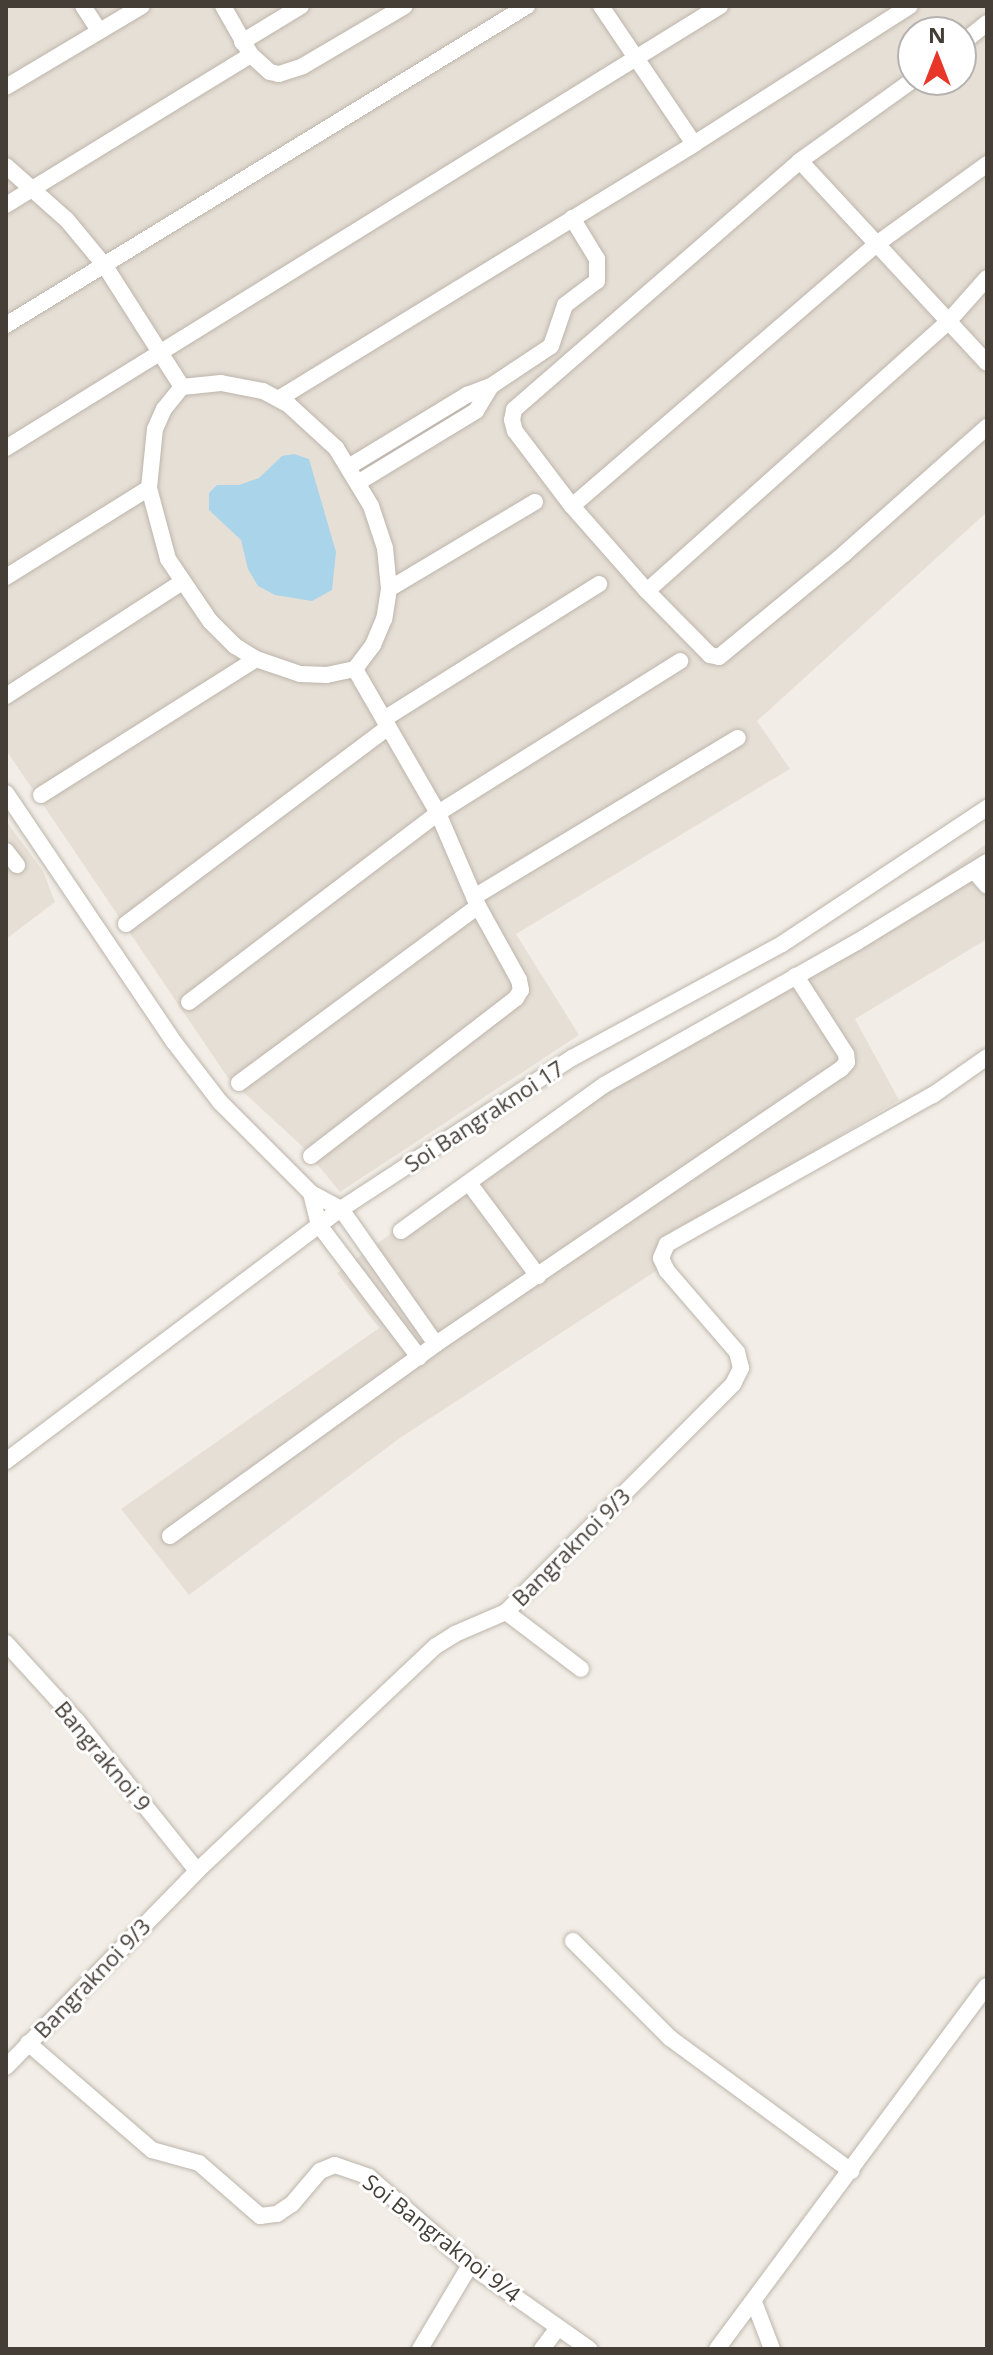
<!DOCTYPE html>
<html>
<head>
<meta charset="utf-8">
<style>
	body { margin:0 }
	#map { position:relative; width:993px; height:2355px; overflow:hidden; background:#f2eee7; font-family:"Open Sans",sans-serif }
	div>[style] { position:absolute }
	.residential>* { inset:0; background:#e6dfd6 }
	.water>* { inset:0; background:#a9d4ea }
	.roads { filter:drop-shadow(0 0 2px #bdb5ab) drop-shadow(0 0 2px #bdb5ab) }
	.minor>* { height:16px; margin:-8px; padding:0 8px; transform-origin:8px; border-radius:8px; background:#fff }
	span { translate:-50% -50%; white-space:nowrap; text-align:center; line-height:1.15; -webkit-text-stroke:6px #fff; paint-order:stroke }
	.street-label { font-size:22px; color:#453e37 }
	.frame { position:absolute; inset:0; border:8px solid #453e37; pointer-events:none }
	.north { position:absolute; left:897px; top:16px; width:80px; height:80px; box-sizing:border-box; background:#fff; border:2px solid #b5b2af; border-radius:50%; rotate:0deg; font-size:22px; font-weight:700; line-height:32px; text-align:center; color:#453e37 }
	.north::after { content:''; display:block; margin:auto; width:28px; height:36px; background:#e83629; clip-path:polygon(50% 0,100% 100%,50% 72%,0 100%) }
</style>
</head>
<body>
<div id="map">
	<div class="residential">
		<div style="clip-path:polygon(evenodd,6px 6px,987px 6px,987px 512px,757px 721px,790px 769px,516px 934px,579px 1035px,340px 1192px,303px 1147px,228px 1078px,6px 750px,6px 6px,913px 32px,961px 32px,961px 80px,913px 80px,913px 32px)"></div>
		<div style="clip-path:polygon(6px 821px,43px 871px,55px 902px,6px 939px)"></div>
		<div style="clip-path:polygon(987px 843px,987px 939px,855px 1019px,899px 1100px,663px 1243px,662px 1267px,400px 1438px,189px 1595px,121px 1509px,379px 1328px,337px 1273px,592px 1087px,898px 910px)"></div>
	</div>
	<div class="water">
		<div style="clip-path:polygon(294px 454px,309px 459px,336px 552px,332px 590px,312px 601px,275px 595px,258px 586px,248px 569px,241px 540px,209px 510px,209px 493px,217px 485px,239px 485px,259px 478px,282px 456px)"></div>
	</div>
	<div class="roads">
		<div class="minor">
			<div style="left:83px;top:6px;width:30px;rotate:57deg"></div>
			<div style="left:223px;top:6px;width:56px;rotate:60.3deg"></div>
			<div style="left:251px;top:55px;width:25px;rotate:42deg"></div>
			<div style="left:270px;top:72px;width:9px;rotate:13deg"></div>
			<div style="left:279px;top:74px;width:25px;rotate:-18deg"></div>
			<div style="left:303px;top:66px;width:118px;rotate:-30.5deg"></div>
			<div style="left:601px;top:6px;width:166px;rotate:56deg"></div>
			<div style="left:242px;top:42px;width:69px;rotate:-31.4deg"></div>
			<div style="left:961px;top:44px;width:33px;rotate:-39deg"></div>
			<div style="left:913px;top:80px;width:139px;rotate:144.4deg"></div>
			<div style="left:800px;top:161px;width:379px;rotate:139deg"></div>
			<div style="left:514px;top:410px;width:10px;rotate:101deg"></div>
			<div style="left:512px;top:420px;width:11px;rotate:75deg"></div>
			<div style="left:515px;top:431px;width:94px;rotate:52.8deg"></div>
			<div style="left:572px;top:506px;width:113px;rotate:48.6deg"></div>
			<div style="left:647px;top:591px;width:90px;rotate:45.5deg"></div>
			<div style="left:710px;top:655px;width:9px;rotate:13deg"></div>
			<div style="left:719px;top:657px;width:163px;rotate:-39.5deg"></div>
			<div style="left:845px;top:553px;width:190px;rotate:-41.6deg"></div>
			<div style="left:6px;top:87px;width:158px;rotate:-30.8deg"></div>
			<div style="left:800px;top:161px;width:275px;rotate:47.2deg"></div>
			<div style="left:6px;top:166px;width:81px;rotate:41.5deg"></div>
			<div style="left:67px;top:220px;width:60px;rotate:50.4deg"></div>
			<div style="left:105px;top:266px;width:143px;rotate:57.5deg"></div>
			<div style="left:6px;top:205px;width:287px;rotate:-31.5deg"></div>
			<div style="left:6px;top:325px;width:611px;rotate:-31.48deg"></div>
			<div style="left:221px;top:383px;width:43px;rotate:10.8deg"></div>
			<div style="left:263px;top:391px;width:30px;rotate:28deg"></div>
			<div style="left:289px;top:405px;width:64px;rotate:42.5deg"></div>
			<div style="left:336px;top:448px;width:68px;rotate:58.9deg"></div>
			<div style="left:371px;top:506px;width:44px;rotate:71.6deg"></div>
			<div style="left:385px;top:548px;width:41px;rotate:84.4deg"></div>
			<div style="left:389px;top:589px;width:30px;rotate:99deg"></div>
			<div style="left:384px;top:619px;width:28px;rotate:113deg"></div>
			<div style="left:373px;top:645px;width:30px;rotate:127deg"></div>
			<div style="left:355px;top:669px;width:29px;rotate:168deg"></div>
			<div style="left:327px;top:675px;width:27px;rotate:-178deg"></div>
			<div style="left:300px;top:674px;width:46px;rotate:-161.2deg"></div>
			<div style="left:256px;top:659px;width:25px;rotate:-148deg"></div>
			<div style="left:235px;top:646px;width:35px;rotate:-135deg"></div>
			<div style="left:210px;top:621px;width:75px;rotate:-124.1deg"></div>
			<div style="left:168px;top:559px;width:73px;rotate:-105deg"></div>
			<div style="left:149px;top:488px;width:59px;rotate:-84.2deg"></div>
			<div style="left:155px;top:429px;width:22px;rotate:-66deg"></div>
			<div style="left:164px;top:409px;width:28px;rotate:-51deg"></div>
			<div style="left:182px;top:387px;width:39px;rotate:-6deg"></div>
			<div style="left:280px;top:398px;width:486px;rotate:-31.5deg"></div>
			<div style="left:694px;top:144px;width:256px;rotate:-32.6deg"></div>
			<div style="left:6px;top:448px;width:840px;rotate:-31.76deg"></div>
			<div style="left:350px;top:466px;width:137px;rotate:-31.3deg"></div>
			<div style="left:467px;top:395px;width:26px;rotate:-21deg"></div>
			<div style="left:491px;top:386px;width:72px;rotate:-33.7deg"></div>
			<div style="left:551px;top:346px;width:43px;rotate:-71.1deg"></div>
			<div style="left:565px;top:305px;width:40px;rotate:-37deg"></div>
			<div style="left:597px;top:281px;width:22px;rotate:-90deg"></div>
			<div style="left:597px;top:259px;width:48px;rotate:-121.4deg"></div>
			<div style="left:359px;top:482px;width:137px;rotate:-31.3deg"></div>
			<div style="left:476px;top:411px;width:29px;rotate:-59deg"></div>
			<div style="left:572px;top:506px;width:403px;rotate:-40.7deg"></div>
			<div style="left:878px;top:243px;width:135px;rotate:-35.9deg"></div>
			<div style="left:6px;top:577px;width:168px;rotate:-31.9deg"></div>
			<div style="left:389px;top:589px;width:170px;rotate:-30.8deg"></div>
			<div style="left:647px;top:591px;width:402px;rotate:-41.8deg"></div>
			<div style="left:947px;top:323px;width:60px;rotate:-48.4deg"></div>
			<div style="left:6px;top:696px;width:208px;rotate:-32.9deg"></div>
			<div style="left:384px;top:719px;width:254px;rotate:-32.1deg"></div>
			<div style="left:6px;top:793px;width:300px;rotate:56deg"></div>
			<div style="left:174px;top:1042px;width:76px;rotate:52.5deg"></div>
			<div style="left:220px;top:1102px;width:129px;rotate:45deg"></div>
			<div style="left:311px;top:1193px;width:34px;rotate:28deg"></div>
			<div style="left:341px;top:1209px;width:165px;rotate:54.9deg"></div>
			<div style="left:41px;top:795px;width:254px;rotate:-32.3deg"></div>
			<div style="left:6px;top:851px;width:18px;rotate:52deg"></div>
			<div style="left:975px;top:872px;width:18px;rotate:49deg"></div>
			<div style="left:474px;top:897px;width:308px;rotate:-31.1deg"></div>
			<div style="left:126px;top:924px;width:328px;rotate:-36.9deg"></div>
			<div style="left:189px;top:1002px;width:313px;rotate:-37.2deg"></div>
			<div style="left:438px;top:813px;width:286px;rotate:-32.1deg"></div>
			<div style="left:239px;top:1083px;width:297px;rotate:-36.5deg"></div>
			<div style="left:311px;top:1156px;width:259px;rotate:-37.6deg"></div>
			<div style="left:516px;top:998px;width:9px;rotate:-58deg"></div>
			<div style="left:521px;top:990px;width:10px;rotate:-101deg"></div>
			<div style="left:519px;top:980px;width:85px;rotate:-119deg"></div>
			<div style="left:478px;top:906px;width:101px;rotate:-113.3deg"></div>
			<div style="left:438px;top:813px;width:166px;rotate:-120deg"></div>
			<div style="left:469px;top:1183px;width:116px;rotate:53.4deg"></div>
			<div style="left:311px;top:1193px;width:33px;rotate:76deg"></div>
			<div style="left:319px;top:1225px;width:166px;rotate:52.9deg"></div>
			<div style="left:401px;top:1231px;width:250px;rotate:-35.7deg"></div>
			<div style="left:604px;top:1085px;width:291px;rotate:-29.5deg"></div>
			<div style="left:857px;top:942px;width:153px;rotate:-31.6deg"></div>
			<div style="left:6px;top:1461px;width:419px;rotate:-37deg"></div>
			<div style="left:341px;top:1209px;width:276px;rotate:-33.2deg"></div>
			<div style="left:572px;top:1058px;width:239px;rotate:-28.5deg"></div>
			<div style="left:782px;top:944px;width:246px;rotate:-33.6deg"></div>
			<div style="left:170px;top:1536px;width:328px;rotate:-35.8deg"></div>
			<div style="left:436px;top:1344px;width:490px;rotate:-34.2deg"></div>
			<div style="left:841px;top:1069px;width:9px;rotate:-49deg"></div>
			<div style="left:847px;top:1062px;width:8px;rotate:-97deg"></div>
			<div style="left:846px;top:1054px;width:93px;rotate:-122.7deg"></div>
			<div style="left:506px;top:1612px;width:94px;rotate:37.2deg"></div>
			<div style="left:6px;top:1643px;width:105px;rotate:47.7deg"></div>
			<div style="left:77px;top:1721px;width:192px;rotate:51.3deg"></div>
			<div style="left:573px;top:1941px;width:137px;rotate:45deg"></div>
			<div style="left:670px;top:2038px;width:225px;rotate:36.3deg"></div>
			<div style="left:28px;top:2043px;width:164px;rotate:40.8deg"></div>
			<div style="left:152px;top:2150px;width:49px;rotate:15.5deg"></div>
			<div style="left:199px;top:2163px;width:81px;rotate:41deg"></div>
			<div style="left:260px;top:2216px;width:17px;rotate:-7deg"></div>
			<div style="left:277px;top:2214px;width:18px;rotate:-34deg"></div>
			<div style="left:292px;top:2204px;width:43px;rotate:-49.7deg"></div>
			<div style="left:320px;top:2171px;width:16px;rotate:-22deg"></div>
			<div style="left:335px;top:2165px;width:36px;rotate:19deg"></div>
			<div style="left:369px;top:2177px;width:134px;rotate:41.1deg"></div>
			<div style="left:470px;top:2265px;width:146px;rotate:35.2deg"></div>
			<div style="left:6px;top:2067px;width:274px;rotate:-45.7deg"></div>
			<div style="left:197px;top:1871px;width:328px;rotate:-43.3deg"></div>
			<div style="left:436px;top:1646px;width:22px;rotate:-32deg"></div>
			<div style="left:455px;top:1634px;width:56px;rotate:-23.3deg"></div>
			<div style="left:506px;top:1612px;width:322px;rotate:-45.1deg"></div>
			<div style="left:733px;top:1384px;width:18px;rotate:-63deg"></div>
			<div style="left:741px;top:1368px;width:16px;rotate:-104deg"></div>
			<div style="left:737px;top:1352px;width:107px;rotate:-130.8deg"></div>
			<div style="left:667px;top:1271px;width:14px;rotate:-115deg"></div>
			<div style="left:661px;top:1258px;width:15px;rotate:-67deg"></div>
			<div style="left:667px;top:1244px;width:305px;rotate:-29.3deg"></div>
			<div style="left:933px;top:1095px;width:66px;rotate:-35.1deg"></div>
			<div style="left:754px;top:2302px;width:50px;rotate:69deg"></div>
			<div style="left:420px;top:2349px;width:98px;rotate:-59.2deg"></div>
			<div style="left:542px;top:2349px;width:26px;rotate:-53deg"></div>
			<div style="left:717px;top:2349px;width:452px;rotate:-53.4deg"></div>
		</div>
	</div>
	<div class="street-label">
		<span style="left:484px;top:1116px;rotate:-33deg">Soi Bangraknoi 17</span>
		<span style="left:571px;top:1547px;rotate:-45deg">Bangraknoi 9/3</span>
		<span style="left:103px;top:1756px;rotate:50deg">Bangraknoi 9</span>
		<span style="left:92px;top:1978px;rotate:-46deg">Bangraknoi 9/3</span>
		<span style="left:442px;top:2238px;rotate:38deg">Soi Bangraknoi 9/4</span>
	</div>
	<div class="frame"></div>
	<div class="north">N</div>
</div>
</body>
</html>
